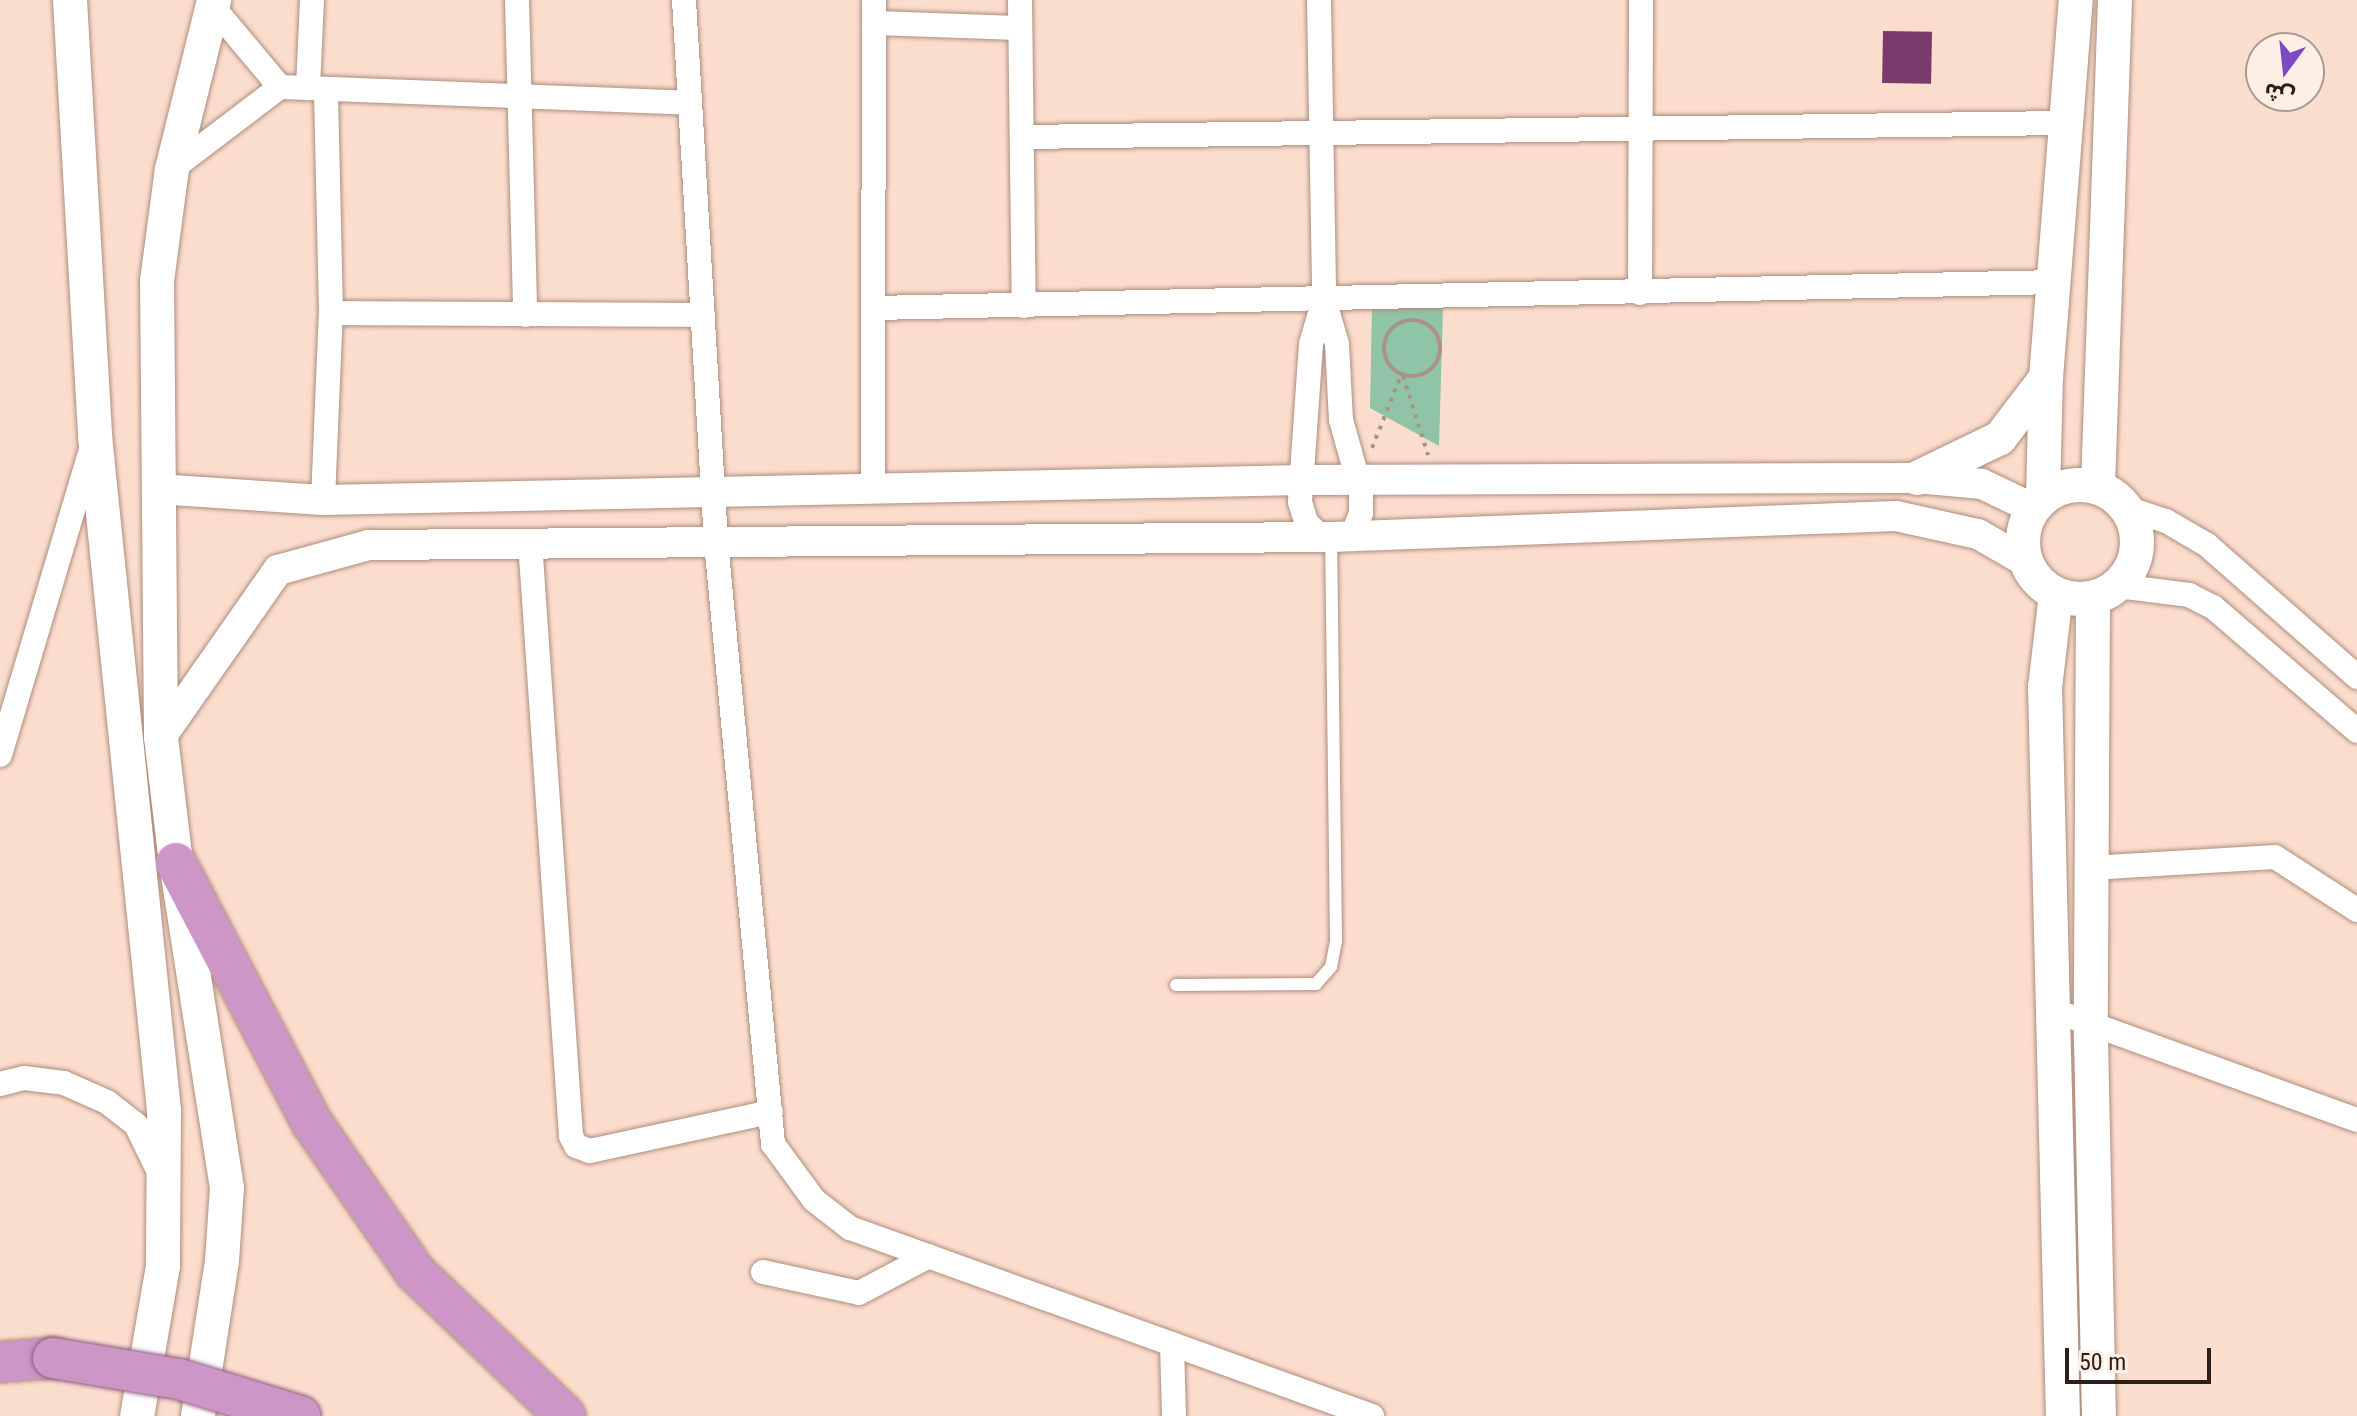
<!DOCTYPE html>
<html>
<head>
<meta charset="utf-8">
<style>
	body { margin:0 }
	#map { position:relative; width:2357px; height:1416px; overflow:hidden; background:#fbddce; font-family:"Roboto Condensed","Noto Sans Arabic",sans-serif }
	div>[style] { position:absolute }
	.green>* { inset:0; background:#90c4a7 }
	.building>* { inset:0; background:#793b6c; transform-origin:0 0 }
	.path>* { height:4px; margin-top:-2px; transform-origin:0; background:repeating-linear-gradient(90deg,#a99286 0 4px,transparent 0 10px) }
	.path>.ring { margin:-2px; padding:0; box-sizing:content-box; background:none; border:4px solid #a99286; border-radius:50% }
	.roads { filter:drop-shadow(0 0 2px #ae8c7a) drop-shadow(0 0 2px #ae8c7a) }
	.service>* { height:12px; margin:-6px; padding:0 6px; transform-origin:6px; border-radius:6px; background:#fff }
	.minor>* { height:24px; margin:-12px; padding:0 12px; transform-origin:12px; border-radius:12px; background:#fff }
	.tertiary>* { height:30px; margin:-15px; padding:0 15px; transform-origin:15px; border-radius:15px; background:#fff }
	.secondary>* { height:34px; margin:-17px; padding:0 17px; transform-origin:17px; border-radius:17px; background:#fff }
	.secondary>.ring { margin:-17px; padding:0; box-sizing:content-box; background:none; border:34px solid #fff; border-radius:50% }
	.trunk>* { height:40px; margin:-20px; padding:0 20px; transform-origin:20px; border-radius:20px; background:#cc97c7 }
	.bridges { filter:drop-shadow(0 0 2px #8d5c81) drop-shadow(0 0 2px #8d5c81) }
	.trunk-bridge>* { height:40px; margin:-20px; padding:0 20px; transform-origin:20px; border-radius:20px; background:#cc97c7 }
	span { translate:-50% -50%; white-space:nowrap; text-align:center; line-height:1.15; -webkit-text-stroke:8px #fdeee6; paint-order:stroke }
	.north { position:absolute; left:2245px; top:32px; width:80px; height:80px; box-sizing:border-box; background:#fdeee6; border:2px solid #aa9b94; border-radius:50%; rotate:195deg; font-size:22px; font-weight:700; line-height:32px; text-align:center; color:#2d1f19 }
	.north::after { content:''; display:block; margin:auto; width:28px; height:36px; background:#7d49c1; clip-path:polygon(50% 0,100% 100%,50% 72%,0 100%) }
	.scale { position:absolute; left:2065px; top:1348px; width:146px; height:36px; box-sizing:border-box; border:4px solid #2d1f19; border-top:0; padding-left:10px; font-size:24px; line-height:28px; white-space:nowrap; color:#2d1f19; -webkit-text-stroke:6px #fdeee6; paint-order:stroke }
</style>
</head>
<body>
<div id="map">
	<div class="green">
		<div style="clip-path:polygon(1372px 307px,1443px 308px,1439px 446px,1370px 408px)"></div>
	</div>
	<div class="building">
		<div style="left:1883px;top:31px;width:49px;height:52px;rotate:1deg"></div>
	</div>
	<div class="path">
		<div class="ring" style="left:1384px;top:320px;width:52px;height:52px"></div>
		<div style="left:1403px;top:376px;width:83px;rotate:72.4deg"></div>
		<div style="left:1372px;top:448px;width:79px;rotate:-68.3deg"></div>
	</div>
	<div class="roads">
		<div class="service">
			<div style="left:1176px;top:985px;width:140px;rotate:-0.4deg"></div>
			<div style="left:1316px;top:984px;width:23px;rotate:-49deg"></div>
			<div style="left:1331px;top:967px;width:26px;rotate:-79deg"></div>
			<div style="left:1336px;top:941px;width:404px;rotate:-90.7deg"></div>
		</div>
		<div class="minor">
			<div style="left:517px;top:0;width:315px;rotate:88.5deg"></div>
			<div style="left:684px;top:0;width:543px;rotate:86.62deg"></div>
			<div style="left:716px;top:542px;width:605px;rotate:84.59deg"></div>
			<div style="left:773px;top:1144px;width:69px;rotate:53.8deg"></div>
			<div style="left:814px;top:1200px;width:46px;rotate:37.9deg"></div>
			<div style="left:850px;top:1228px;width:555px;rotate:19.81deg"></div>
			<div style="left:1020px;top:0;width:306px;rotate:89.3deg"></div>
			<div style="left:1319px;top:0;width:299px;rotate:89deg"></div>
			<div style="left:1324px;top:299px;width:47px;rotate:106.1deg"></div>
			<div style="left:1311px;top:344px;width:158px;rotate:94deg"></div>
			<div style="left:1300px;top:502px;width:21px;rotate:73deg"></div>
			<div style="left:1306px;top:522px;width:20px;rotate:45deg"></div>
			<div style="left:213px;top:7px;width:104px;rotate:50.1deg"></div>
			<div style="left:874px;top:23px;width:146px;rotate:2deg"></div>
			<div style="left:308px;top:88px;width:88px;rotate:-87.4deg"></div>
			<div style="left:1022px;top:137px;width:1045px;rotate:-0.77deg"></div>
			<div style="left:172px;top:169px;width:136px;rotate:-37.2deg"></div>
			<div style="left:280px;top:87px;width:410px;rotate:2.2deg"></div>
			<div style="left:1640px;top:293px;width:293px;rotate:-89.8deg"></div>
			<div style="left:1324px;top:299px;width:47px;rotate:73.9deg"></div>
			<div style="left:1337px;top:344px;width:76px;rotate:87deg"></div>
			<div style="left:1341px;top:420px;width:74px;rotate:74.3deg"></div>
			<div style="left:1361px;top:491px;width:22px;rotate:90deg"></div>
			<div style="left:1361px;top:513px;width:25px;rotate:111deg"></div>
			<div style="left:875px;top:308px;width:1180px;rotate:-1.26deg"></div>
			<div style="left:331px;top:313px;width:372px;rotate:0.3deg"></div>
			<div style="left:873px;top:491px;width:491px;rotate:-89.9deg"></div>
			<div style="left:323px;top:500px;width:187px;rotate:-87.6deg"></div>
			<div style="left:331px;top:313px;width:224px;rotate:-91.3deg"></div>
			<div style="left:2129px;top:509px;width:39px;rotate:18deg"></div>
			<div style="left:2166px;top:521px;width:48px;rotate:30.3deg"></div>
			<div style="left:2207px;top:545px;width:200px;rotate:41.3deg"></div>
			<div style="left:530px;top:542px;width:595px;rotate:86.05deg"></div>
			<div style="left:571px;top:1136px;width:11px;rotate:63deg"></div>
			<div style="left:576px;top:1146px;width:15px;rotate:20deg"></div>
			<div style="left:590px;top:1151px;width:185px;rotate:-12.2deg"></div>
			<div style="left:2118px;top:586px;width:72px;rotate:7.2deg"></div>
			<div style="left:2189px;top:595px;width:27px;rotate:27deg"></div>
			<div style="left:2213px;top:607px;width:190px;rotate:40.7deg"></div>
			<div style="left:0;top:755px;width:319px;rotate:-73.4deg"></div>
			<div style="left:2091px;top:868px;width:184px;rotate:-3.4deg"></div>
			<div style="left:2275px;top:857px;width:98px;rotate:32.9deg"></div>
			<div style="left:2053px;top:1010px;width:323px;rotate:19.9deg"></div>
			<div style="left:0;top:1084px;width:25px;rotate:-14deg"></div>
			<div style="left:24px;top:1078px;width:40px;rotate:7.1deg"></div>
			<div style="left:64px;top:1083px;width:47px;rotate:23.8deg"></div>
			<div style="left:107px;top:1102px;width:37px;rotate:38deg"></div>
			<div style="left:136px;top:1125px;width:57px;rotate:63.9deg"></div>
			<div style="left:763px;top:1272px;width:98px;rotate:12.3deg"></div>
			<div style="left:859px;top:1293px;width:79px;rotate:-27.9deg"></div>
			<div style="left:1172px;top:1344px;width:72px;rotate:88.4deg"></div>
		</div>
		<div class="tertiary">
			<div style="left:157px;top:489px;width:166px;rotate:3.8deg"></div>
			<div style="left:323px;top:500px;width:979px;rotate:-1.17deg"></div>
			<div style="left:1302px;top:480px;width:615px;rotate:-0.19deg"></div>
			<div style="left:1917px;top:478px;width:65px;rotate:5.3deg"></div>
			<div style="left:1982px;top:484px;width:55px;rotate:25.6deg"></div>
			<div style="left:161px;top:737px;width:204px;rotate:-55deg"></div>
			<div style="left:278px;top:570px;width:94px;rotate:-15.4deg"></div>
			<div style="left:369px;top:545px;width:962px;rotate:-0.48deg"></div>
			<div style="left:1331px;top:537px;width:565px;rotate:-2.13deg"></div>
			<div style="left:1896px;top:516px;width:84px;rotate:12.4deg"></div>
			<div style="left:1978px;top:534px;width:54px;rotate:29.9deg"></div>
		</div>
		<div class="secondary">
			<div style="left:70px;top:0;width:437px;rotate:86.7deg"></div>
			<div style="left:95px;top:436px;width:679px;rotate:84.16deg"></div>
			<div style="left:164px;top:1111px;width:155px;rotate:90.4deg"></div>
			<div style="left:163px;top:1266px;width:152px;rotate:99.8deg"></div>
			<div style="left:1917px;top:478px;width:92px;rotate:-25.7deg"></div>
			<div style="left:2000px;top:438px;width:76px;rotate:-52.5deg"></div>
			<div class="ring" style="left:2023px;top:485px;width:80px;height:80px"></div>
			<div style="left:2098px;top:486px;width:486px;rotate:-88deg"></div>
			<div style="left:2043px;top:497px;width:119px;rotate:-88.6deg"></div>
			<div style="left:2046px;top:378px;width:379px;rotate:-85.5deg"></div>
			<div style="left:2056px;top:594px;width:94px;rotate:96.7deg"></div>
			<div style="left:2045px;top:687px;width:729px;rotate:88.59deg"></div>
			<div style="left:2093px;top:598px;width:440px;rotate:90.3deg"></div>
			<div style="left:2091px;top:1038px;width:378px;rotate:88.8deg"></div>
			<div style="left:198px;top:1416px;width:157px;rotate:-81.2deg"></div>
			<div style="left:222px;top:1261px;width:73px;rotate:-86.1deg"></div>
			<div style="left:227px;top:1188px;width:329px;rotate:-98.9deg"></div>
			<div style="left:176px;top:863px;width:127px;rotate:-96.8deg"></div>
			<div style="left:161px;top:737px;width:456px;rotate:-90.5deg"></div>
			<div style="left:157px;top:281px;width:113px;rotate:-82.4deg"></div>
			<div style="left:172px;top:169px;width:174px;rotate:-76deg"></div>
		</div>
		<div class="trunk">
			<div style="left:176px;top:863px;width:293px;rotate:62.4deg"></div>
			<div style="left:312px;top:1123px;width:181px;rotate:55.3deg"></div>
			<div style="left:415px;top:1272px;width:208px;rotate:43.8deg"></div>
			<div style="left:0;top:1362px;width:53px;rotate:-4.3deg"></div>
		</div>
	</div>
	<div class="bridges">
		<div class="trunk-bridge">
			<div style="left:53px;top:1358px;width:128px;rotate:9.5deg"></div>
			<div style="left:179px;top:1379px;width:127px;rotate:17deg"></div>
		</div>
	</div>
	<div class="north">ش</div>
	<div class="scale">50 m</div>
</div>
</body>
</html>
